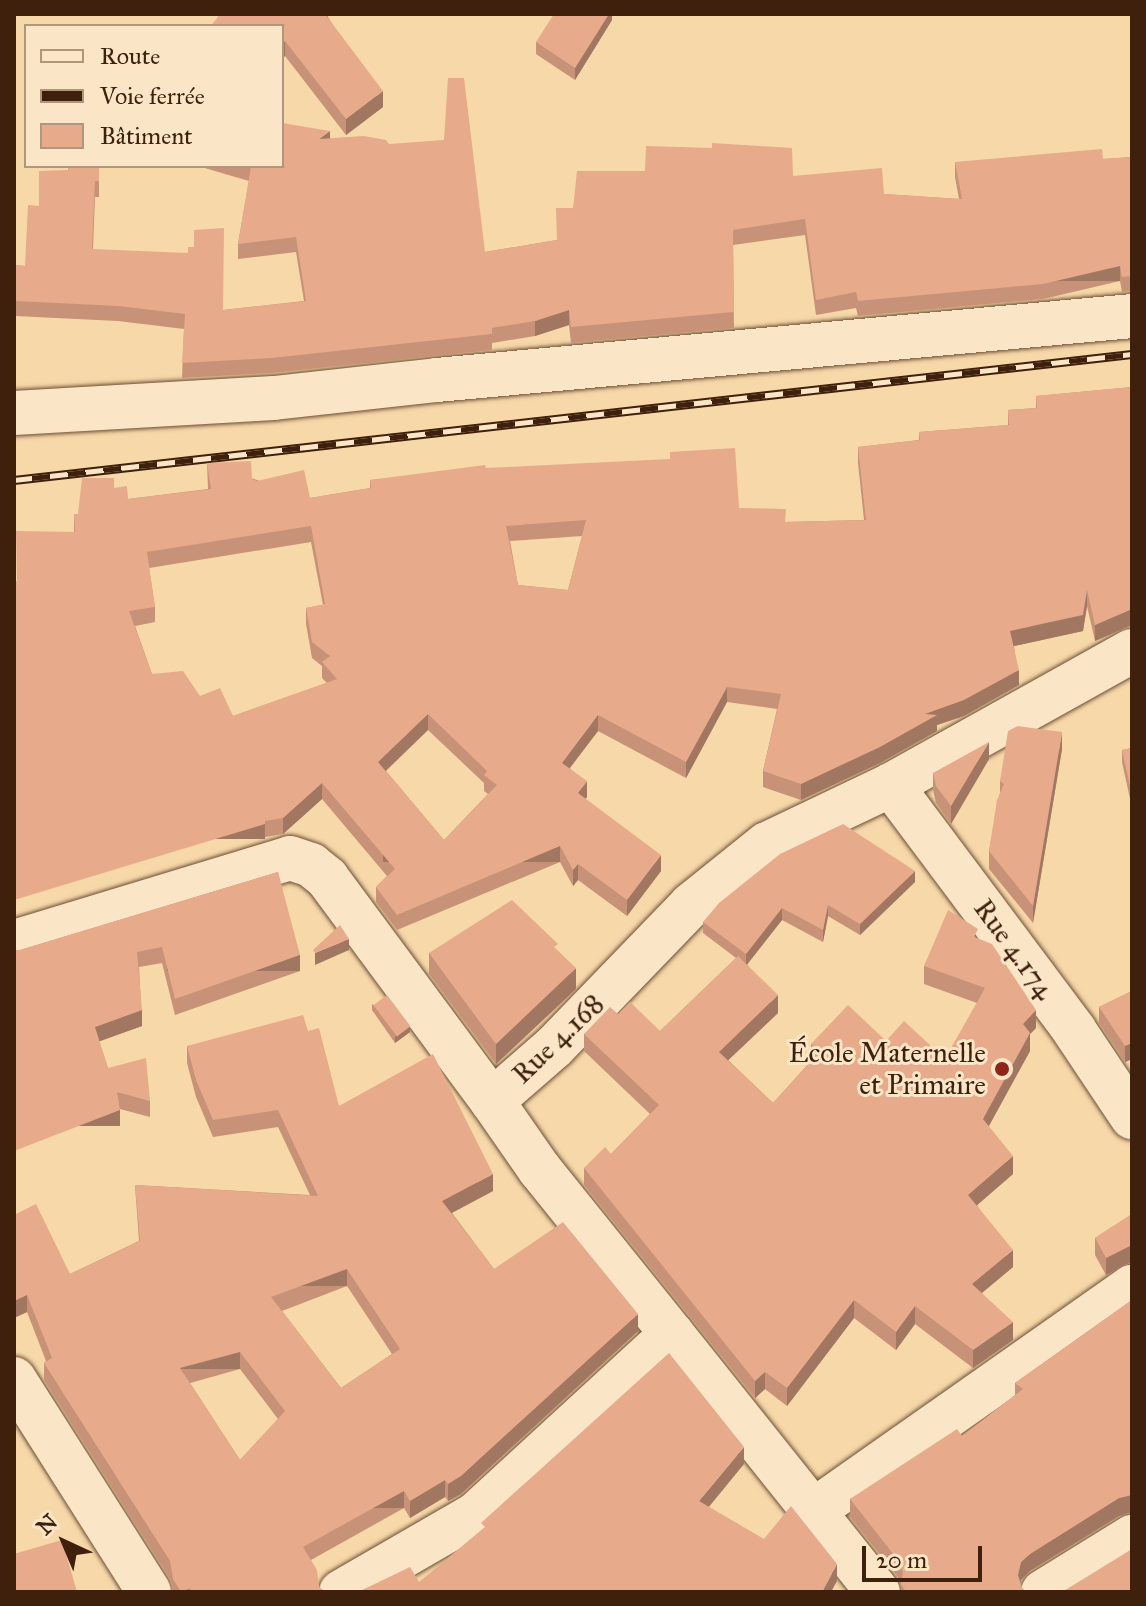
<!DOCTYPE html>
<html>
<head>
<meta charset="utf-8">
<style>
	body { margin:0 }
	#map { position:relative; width:1146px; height:1606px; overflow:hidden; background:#f7d8a9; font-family:"IM FELL Great Primer",serif }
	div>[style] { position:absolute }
	.roads { filter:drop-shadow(0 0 2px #6c4e34) drop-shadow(0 0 2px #6c4e34) }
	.minor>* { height:44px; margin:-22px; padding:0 22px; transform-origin:22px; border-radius:22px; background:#fae6c7 }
	.rail>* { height:9px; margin-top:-4.5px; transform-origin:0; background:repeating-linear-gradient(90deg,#fae6c7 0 18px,#3e200d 0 36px); box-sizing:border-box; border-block:2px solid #3e200d }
	.wall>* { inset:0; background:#c79277 }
	.shaded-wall>* { inset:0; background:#a27761; transform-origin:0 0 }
	.building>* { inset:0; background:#e7aa8a; transform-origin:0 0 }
	.dots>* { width:22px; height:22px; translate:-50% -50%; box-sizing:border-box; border:4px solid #fae6c7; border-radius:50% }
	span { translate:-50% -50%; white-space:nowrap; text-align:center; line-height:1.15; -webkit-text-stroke:6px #fae6c7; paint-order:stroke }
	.street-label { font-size:28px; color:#3e200d }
	.poi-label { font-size:28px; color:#3e200d }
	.right { translate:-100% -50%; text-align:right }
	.frame { position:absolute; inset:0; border:16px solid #3e200d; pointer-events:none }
	.legend { position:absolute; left:24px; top:24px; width:260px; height:144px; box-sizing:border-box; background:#fae6c7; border:2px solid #af977d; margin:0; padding:10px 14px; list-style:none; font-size:24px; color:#3e200d }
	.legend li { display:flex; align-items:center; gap:16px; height:40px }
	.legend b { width:40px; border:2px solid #af977d }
	.north { position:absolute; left:24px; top:1502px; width:80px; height:80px; -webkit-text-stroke:6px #fae6c7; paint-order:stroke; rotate:316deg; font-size:22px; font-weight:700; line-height:32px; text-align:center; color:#3e200d }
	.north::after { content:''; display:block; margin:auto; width:28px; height:36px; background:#3e200d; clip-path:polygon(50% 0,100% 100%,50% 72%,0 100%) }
	.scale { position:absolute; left:862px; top:1546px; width:120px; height:36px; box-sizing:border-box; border:4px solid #3e200d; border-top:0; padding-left:10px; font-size:24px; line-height:28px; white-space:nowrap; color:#3e200d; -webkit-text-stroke:6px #fae6c7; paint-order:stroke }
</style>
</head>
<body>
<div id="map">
	<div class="roads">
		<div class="minor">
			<div style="left:14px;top:413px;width:260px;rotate:-3.3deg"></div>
			<div style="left:274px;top:398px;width:164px;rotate:-6.3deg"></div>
			<div style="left:437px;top:380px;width:698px;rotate:-5.26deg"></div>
			<div style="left:891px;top:785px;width:306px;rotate:53.2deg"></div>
			<div style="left:1074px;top:1030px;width:105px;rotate:56.3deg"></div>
			<div style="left:14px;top:942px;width:288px;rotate:-16.9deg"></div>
			<div style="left:290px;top:858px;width:22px;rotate:18deg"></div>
			<div style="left:311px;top:865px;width:21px;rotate:39deg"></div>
			<div style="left:327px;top:878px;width:277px;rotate:53.5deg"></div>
			<div style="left:492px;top:1101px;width:82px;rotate:-41.1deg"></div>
			<div style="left:554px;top:1047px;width:197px;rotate:-46deg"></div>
			<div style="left:691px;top:905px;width:97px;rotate:-38.8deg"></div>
			<div style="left:767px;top:844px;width:137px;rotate:-25.4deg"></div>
			<div style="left:891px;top:785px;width:276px;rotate:-29.1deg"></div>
			<div style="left:672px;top:1334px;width:330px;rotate:51.4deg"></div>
			<div style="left:14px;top:1379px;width:252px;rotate:57.6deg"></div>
			<div style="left:813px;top:1511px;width:390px;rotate:-35.1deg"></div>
			<div style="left:341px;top:1592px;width:156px;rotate:-30deg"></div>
			<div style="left:476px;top:1514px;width:266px;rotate:-42.6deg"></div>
			<div style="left:672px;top:1334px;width:211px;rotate:-128.8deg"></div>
			<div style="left:540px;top:1170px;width:84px;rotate:-124.8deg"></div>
			<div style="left:1043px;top:1592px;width:105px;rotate:-31.7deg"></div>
		</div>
	</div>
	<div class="rail">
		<div style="left:14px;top:480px;width:1125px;rotate:-6.43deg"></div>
	</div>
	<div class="wall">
		<div style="clip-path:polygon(328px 14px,328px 17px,383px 107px,346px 135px,285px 56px,282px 26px)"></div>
		<div style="clip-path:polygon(612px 14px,612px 20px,575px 80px,536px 54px,536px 42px)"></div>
		<div style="clip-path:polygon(330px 138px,485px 252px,557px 240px,573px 208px,793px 176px,884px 194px,959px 199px,955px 177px,955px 162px,1103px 159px,1132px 157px,1132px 291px,1122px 292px,1120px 281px,1043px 299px,858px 316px,856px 308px,816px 315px,805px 235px,733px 245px,734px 328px,571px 343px,569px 325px,535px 336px,492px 343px,492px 350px,272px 373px,182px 378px,184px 329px,118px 321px,15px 316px,14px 330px,14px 265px,25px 266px,39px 206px,68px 170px,68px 168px,57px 166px,99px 166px,99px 197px,95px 197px,93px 249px,223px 310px,304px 301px,296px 252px,238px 259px,238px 244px,249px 181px,198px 166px,282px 166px)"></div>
		<div style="clip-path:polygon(evenodd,1132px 387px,1132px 625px,1095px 641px,1087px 606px,1083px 631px,1014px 646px,1019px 685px,964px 716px,937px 725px,937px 731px,880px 763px,801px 800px,763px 787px,763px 771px,777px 709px,727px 702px,686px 778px,598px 731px,570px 768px,587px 797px,585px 799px,661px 871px,627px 916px,578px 880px,573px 886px,560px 862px,397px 930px,376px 902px,376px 887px,387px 876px,322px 799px,283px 834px,265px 837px,265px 839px,17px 581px,74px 532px,74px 514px,78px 514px,114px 488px,128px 499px,208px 489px,207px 463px,310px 498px,370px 488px,370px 480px,486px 468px,739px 508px,786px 522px,864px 520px,858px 463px,858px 447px,919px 440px,919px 432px,1008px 425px,1008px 410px,1036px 408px,1036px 396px,1132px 387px,582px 536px,568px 590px,518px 585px,510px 541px,582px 536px,1132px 387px,311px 542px,323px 605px,306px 608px,306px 624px,312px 658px,322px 666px,322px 678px,327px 683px,233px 716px,200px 696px,152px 674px,135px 626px,155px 622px,155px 607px,149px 568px,311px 542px,1132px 387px,428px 730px,484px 783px,484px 791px,488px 794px,444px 840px,386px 771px,428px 730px)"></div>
		<div style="clip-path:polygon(1132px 748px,1132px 808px,1122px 762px,1122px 750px)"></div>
		<div style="clip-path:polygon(1062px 749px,1033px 923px,989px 869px,989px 851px,1000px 793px,1000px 781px)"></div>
		<div style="clip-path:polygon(989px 759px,951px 824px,936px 803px,933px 790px,933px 773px)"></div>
		<div style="clip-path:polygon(278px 872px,300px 971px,175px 1015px,162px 963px,139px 967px,142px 1026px,99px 1041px,108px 1068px,150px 1101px,150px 1117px,120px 1109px,120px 1126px,20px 950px)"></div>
		<div style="clip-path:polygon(915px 882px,860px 935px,828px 916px,823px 942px,782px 920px,747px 964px,778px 1013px,728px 1060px,773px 1103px,811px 1061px,811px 1044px,886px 1041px,945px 1059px,977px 1003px,924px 984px,924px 966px,978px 938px,1036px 1028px,1030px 1034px,1030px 1051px,988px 1126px,1013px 1174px,977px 1205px,1013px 1267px,982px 1293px,1013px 1340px,973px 1368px,915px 1324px,896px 1350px,854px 1318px,787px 1406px,765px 1389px,755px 1398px,584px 1185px,584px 1168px,611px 1154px,650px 1114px,584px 1051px,584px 1034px,618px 1014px,660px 1031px,736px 958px,703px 933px,703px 922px)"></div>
		<div style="clip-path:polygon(558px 951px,576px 989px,496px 1064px,429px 974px,429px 953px)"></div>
		<div style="clip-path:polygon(1132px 991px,1132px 1059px,1125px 1062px,1099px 1023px,1099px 1007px)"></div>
		<div style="clip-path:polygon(372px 1004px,410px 1032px,395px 1043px,372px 1010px)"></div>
		<div style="clip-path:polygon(evenodd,308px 1031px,339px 1106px,493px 1191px,452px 1213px,494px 1269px,638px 1331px,461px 1494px,448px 1501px,445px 1497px,410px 1518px,404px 1508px,311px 1560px,319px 1587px,325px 1592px,172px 1592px,170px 1579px,44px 1380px,44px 1363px,46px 1361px,27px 1312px,14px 1318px,14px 1215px,70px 1274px,139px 1241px,135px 1185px,310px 1195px,278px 1127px,213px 1137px,196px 1097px,187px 1063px,187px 1046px,308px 1031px,347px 1286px,392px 1354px,341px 1388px,282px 1311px,347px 1286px,308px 1031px,240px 1369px,278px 1419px,240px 1460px,190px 1383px,240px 1369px)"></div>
		<div style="clip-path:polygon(1132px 1214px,1132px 1262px,1106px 1275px,1095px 1255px,1095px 1238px)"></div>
		<div style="clip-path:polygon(1132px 1300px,1132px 1512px,1119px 1516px,1030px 1571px,1021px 1580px,1021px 1583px,1022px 1588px,1026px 1592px,901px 1592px,901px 1585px,898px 1577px,850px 1517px,850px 1499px,962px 1436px,1015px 1395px,1015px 1383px)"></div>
	</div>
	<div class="shaded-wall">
		<div style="clip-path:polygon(609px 14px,612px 14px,612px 20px,575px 80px,575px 68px)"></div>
		<div style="clip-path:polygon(285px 41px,285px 56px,282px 59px,282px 44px)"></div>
		<div style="clip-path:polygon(383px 91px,383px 107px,346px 135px,346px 119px)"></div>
		<div style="clip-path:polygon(330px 131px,330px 146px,319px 139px)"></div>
		<div style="left:1120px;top:266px;width:15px;height:79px;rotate:90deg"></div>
		<div style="clip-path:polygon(569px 310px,569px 325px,535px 336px,535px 321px)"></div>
		<div style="clip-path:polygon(1087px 590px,1087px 606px,1083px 631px,1010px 647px,1010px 631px)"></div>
		<div style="clip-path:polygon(1132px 609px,1132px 625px,1095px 641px,1095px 625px)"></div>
		<div style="clip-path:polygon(1019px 670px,1019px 685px,964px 716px,937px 725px,937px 731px,880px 763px,801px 800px,801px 784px,925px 714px)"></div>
		<div style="clip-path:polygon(727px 687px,727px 702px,686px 778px,686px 762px)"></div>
		<div style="clip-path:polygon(428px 714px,428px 730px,378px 778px,378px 762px)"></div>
		<div style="clip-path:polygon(598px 715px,598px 731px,562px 778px,562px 763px)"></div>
		<div style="clip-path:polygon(1062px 732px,1062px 749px,1033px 923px,1033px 906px)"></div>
		<div style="clip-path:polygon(989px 742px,989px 759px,951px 824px,951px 806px)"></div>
		<div style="clip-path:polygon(587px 781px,587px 797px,578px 809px,578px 793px)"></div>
		<div style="clip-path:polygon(322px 783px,322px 799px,283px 834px,283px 818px)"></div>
		<div style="left:265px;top:824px;width:15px;height:262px;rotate:90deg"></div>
		<div style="left:560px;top:846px;width:16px;height:177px;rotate:90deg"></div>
		<div style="clip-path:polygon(661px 855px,661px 871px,627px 916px,627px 900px)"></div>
		<div style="clip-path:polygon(578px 864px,578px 880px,573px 886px,573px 870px)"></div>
		<div style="clip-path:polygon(915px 871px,915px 882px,860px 935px,860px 924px)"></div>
		<div style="clip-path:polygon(828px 905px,828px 916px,823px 942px,823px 930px)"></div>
		<div style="clip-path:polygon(782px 908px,782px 920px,746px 966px,746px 954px)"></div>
		<div style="clip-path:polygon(349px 939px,349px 950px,315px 965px,315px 953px)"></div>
		<div style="left:300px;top:955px;width:16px;height:133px;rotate:90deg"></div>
		<div style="clip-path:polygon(576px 968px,576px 989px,496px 1064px,496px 1044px)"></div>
		<div style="clip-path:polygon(778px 995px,778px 1013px,719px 1069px,719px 1052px)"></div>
		<div style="clip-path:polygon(142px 1010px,142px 1026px,95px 1043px,95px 1027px)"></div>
		<div style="clip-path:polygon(1036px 1010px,1036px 1028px,1030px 1034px,1030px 1051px,983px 1137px,983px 1119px,1023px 1024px)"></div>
		<div style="clip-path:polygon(410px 1026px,410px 1032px,395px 1043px,395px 1037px)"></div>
		<div style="clip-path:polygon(1132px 1043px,1132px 1059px,1125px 1062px,1125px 1046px)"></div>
		<div style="left:120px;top:1110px;width:16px;height:114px;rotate:90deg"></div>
		<div style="clip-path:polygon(1013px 1156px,1013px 1174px,968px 1213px,968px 1195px)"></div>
		<div style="clip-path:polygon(493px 1174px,493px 1191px,442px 1218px,442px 1201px)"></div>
		<div style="clip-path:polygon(1131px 1245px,1131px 1262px,1106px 1275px,1106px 1258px)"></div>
		<div style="clip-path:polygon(1013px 1250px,1013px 1267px,972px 1301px,972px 1284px)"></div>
		<div style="left:347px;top:1269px;width:17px;height:81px;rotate:90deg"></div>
		<div style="clip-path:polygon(27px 1295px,27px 1312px,14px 1318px,14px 1301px)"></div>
		<div style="clip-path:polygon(854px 1300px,854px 1318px,787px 1406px,787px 1388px)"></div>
		<div style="clip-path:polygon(915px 1306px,915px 1324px,896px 1350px,896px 1332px)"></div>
		<div style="clip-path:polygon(638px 1314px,638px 1331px,461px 1494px,448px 1501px,448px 1484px)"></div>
		<div style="clip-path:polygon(1013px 1322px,1013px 1340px,973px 1368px,973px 1350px)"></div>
		<div style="left:240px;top:1352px;width:17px;height:62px;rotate:90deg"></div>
		<div style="clip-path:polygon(765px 1372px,765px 1389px,755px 1398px,755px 1381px)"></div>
		<div style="clip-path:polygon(744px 1447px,744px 1464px,699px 1519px,699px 1501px)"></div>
		<div style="clip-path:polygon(445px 1480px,445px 1497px,410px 1518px,410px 1501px)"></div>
		<div style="left:404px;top:1491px;width:17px;height:115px;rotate:90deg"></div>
		<div style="clip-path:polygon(1132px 1495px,1132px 1512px,1119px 1516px,1030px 1571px,1021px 1580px,1018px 1592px,1018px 1575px,1021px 1562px,1030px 1554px,1119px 1498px)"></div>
		<div style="clip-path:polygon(837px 1564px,837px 1581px,831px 1592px,822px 1592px)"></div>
	</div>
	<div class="building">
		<div style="clip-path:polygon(220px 14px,325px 14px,383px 91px,346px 119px,285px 41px,282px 44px,282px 26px,211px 26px)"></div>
		<div style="clip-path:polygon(554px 14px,609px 14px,575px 68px,536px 42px)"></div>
		<div style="clip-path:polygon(448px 78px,464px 78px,485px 252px,557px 240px,556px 208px,573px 208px,577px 171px,645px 171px,646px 146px,712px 148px,712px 143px,792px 148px,793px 176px,882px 168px,884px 194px,962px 199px,955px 162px,1102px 149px,1103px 159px,1132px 157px,1132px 276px,1122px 277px,1120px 266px,1043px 284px,858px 301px,856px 292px,816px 300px,805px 219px,733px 230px,734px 312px,571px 327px,569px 310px,535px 321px,492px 328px,492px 334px,272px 358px,182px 363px,185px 314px,118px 306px,15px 301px,14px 315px,14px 265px,25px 266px,28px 205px,39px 206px,39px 171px,68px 170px,69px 166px,99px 166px,99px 181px,95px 181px,92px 249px,188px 253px,188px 247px,194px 247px,194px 230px,224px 228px,223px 310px,306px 301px,296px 237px,238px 244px,251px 166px,282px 166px,282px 123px,330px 131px,319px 139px,364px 136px,386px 140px,389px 144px,444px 140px)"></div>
		<div style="clip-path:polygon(evenodd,1132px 387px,1132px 609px,1095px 625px,1087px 590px,1083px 615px,1010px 631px,1019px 670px,964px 700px,925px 714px,937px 715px,880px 747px,801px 784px,763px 771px,781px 694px,727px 687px,686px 762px,598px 715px,562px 763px,587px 781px,578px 793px,661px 855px,627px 900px,578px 864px,573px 870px,560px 846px,397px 915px,376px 887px,395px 869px,322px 783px,283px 818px,265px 821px,265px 824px,14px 900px,14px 581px,17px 581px,16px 531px,75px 532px,74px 514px,78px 514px,82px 478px,114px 478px,114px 488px,127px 486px,128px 499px,211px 489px,207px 463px,251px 461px,252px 479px,257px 481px,304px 470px,310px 498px,371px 488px,370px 480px,485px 465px,486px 468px,670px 459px,670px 452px,735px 448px,739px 508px,786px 509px,785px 522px,866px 520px,858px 447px,920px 440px,919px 432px,1009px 425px,1008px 410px,1037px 408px,1036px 396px,1132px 387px,586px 520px,568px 590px,518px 585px,506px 526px,586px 520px,1132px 387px,311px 526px,325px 604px,306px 608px,312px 642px,330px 656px,322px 662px,337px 679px,233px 716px,220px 688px,200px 696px,183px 671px,152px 674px,129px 611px,155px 607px,147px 552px,311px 526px,1132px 387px,428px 714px,487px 771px,484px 775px,497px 785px,444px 840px,378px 762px,428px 714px)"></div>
		<div style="clip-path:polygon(1018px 726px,1062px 732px,1033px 906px,989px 851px,997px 800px,1004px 784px,1000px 781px,1008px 731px)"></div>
		<div style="clip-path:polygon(989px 742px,951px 806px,936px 786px,933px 773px)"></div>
		<div style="clip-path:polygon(1132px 748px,1132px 795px,1122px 750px)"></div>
		<div style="clip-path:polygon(843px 824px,915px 871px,860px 924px,828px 905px,823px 930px,782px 908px,746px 954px,703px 922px,719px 903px,780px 854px)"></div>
		<div style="clip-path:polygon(278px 872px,300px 955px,175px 999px,162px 947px,137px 952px,142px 1010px,95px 1027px,108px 1068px,146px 1058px,150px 1101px,117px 1092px,120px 1110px,14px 1151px,14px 950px,20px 950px)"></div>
		<div style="clip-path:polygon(512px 900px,558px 944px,554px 947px,576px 968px,496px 1044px,429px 953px)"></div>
		<div style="clip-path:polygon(948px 910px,978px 929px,974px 937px,992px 944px,1036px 1010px,1023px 1024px,1030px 1033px,983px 1119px,1013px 1156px,968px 1195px,1013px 1250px,972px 1284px,1013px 1322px,973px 1350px,915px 1306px,896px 1332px,854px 1300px,787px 1388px,765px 1372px,755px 1381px,584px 1168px,605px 1147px,611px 1154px,659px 1105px,584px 1034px,610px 1007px,618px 1014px,630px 1002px,660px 1031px,738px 956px,778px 995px,719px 1052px,773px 1103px,820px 1052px,811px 1044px,848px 1005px,886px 1041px,904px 1021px,945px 1059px,985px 988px,924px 966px)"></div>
		<div style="clip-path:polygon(340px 925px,349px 939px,315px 953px,313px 950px)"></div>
		<div style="clip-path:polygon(1132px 991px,1132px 1043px,1125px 1046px,1099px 1007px)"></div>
		<div style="left:387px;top:995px;width:39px;height:17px;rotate:53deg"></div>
		<div style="clip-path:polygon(evenodd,303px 1015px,308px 1031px,319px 1028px,339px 1106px,433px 1054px,493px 1174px,442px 1201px,494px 1269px,563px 1222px,638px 1314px,461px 1476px,448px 1484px,445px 1480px,410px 1501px,404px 1491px,303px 1547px,317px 1570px,319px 1587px,325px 1592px,192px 1592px,190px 1588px,181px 1592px,173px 1579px,170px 1561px,44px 1363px,52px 1358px,27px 1295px,14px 1301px,14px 1215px,36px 1204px,70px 1274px,140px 1241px,135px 1185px,318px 1196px,278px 1110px,213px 1120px,196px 1080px,187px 1046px,303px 1015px,347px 1269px,400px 1349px,341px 1388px,271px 1297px,347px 1269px,303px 1015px,240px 1352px,285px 1411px,240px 1460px,180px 1368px,240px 1352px)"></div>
		<div style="clip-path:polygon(1132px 1214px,1132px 1245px,1106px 1258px,1095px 1238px)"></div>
		<div style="clip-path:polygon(1132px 1300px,1132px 1495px,1119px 1498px,1030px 1554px,1021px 1562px,1018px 1575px,1022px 1588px,1026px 1592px,906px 1592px,901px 1584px,903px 1572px,898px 1560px,850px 1499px,957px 1429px,962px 1436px,1023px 1389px,1015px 1383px)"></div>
		<div style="clip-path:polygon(669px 1353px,744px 1447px,699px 1501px,764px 1539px,791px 1506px,837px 1564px,822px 1592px,358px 1592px,410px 1567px,419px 1582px,485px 1527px,481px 1523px)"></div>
		<div style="clip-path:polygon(62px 1540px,77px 1592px,14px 1592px,14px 1554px)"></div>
		<div style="clip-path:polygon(1132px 1549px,1132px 1592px,1062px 1592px)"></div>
	</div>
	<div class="dots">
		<div style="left:1002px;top:1069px;background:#8f2418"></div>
	</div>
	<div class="street-label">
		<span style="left:1014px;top:949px;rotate:54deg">Rue 4.174</span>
		<span style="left:558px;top:1039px;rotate:-44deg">Rue 4.168</span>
	</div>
	<div class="poi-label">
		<span class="right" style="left:986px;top:1069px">École Maternelle<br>et Primaire</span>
	</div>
	<div class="frame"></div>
	<ul class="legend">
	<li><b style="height:10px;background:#fae6c7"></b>Route</li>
	<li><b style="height:10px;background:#3e200d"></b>Voie ferrée</li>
	<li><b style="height:22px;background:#e7aa8a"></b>Bâtiment</li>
	</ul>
	<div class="north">N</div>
	<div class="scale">20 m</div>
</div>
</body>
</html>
